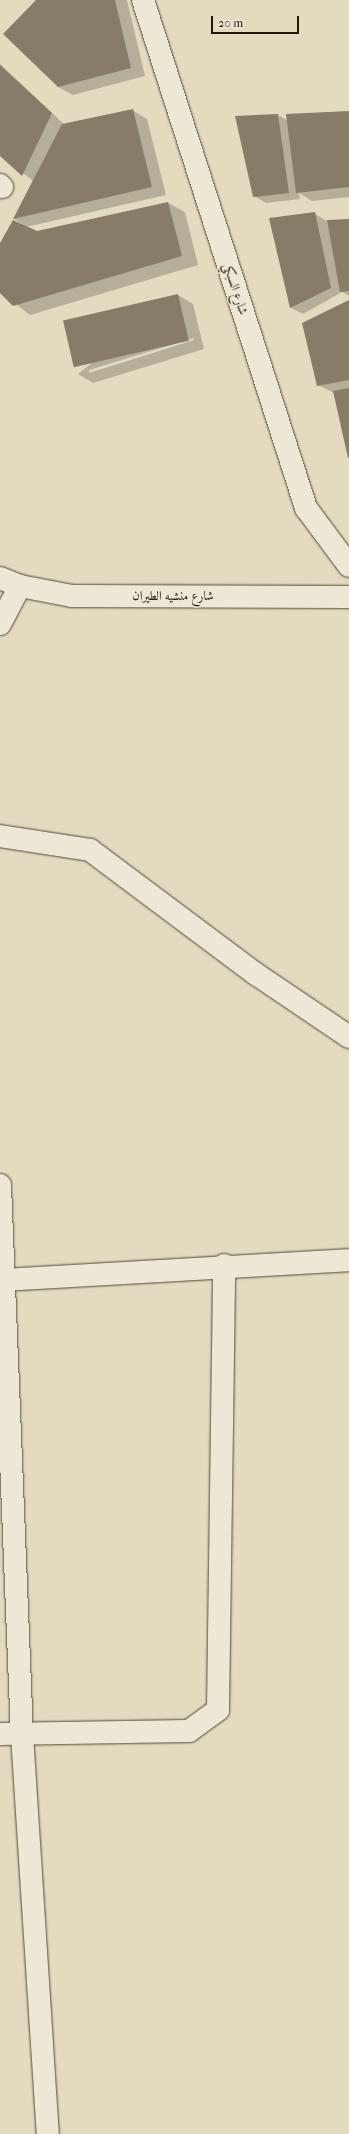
<!DOCTYPE html>
<html>
<head>
<meta charset="utf-8">
<style>
	body { margin:0 }
	#map { position:relative; width:349px; height:2134px; overflow:hidden; background:#e3dbc0; font-family:"IM FELL French Canon",Amiri,serif }
	div>[style] { position:absolute }
	.shadow>* { inset:0; background:#0003 }
	.building>* { inset:0; background:#877c68; transform-origin:0 0 }
	.roads { filter:drop-shadow(0 0 1px #534737) drop-shadow(0 0 1px #534737) }
	.minor>* { height:22px; margin:-11px; padding:0 11px; transform-origin:11px; border-radius:11px; background:#ede8d6 }
	span { translate:-50% -50%; white-space:nowrap; text-align:center; line-height:1.15; -webkit-text-stroke:3px #ede8d6; paint-order:stroke }
	.street-label { font-size:13px; color:#231609 }
	.scale { position:absolute; left:211px; top:16px; width:88px; height:18px; box-sizing:border-box; border:2px solid #231609; border-top:0; padding-left:5px; font-size:12px; line-height:14px; white-space:nowrap; color:#231609; -webkit-text-stroke:3px #ede8d6; paint-order:stroke }
</style>
</head>
<body>
<div id="map">
	<div class="shadow">
		<div style="clip-path:polygon(37px 0,127px 0,145px 76px,73px 95px,58px 87px)"></div>
		<div style="clip-path:polygon(0 64px,65px 125px,132px 110px,147px 119px,166px 195px,26px 227px,37px 233px,168px 203px,185px 212px,198px 265px,30px 315px,0 292px,0 246px,24px 225px,14px 219px,33px 181px,0 155px)"></div>
		<div style="clip-path:polygon(349px 112px,349px 197px,312px 201px,299px 193px,300px 199px,266px 203px,254px 196px,278px 115px,288px 121px)"></div>
		<div style="clip-path:polygon(315px 214px,327px 221px,349px 220px,349px 296px,342px 292px,303px 314px,291px 308px,270px 219px)"></div>
		<div style="clip-path:polygon(evenodd,178px 295px,193px 304px,204px 349px,93px 383px,78px 374px,178px 295px,194px 338px,194px 340px,89px 373px,89px 370px,194px 338px)"></div>
		<div style="clip-path:polygon(349px 301px,349px 457px,334px 393px,318px 385px)"></div>
	</div>
	<div class="building">
		<div style="clip-path:polygon(36px 0,115px 0,131px 68px,58px 87px,3px 34px)"></div>
		<div style="clip-path:polygon(0 65px,52px 113px,22px 176px,0 156px)"></div>
		<div style="clip-path:polygon(133px 109px,152px 187px,13px 219px,62px 124px)"></div>
		<div style="clip-path:polygon(349px 111px,349px 187px,296px 193px,286px 114px)"></div>
		<div style="clip-path:polygon(278px 114px,289px 193px,253px 197px,235px 116px)"></div>
		<div style="clip-path:polygon(168px 202px,182px 256px,13px 306px,0 293px,0 243px,13px 220px,37px 231px)"></div>
		<div style="clip-path:polygon(315px 212px,331px 288px,290px 308px,269px 218px)"></div>
		<div style="clip-path:polygon(349px 219px,349px 291px,340px 292px,327px 220px)"></div>
		<div style="left:178px;top:294px;width:48px;height:118px;rotate:77deg"></div>
		<div style="clip-path:polygon(349px 300px,349px 380px,317px 386px,302px 323px)"></div>
		<div style="clip-path:polygon(349px 388px,349px 458px,348px 458px,333px 391px)"></div>
	</div>
	<div class="roads">
		<div class="minor">
			<div style="left:143px;top:0;width:534px;rotate:72.21deg"></div>
			<div style="left:306px;top:508px;width:72px;rotate:53.4deg"></div>
			<div style="left:0;top:185px;width:3px;rotate:45deg"></div>
			<div style="left:0;top:578px;width:22px;rotate:22deg"></div>
			<div style="left:20px;top:586px;width:53px;rotate:10.9deg"></div>
			<div style="left:72px;top:596px;width:277px;rotate:0.2deg"></div>
			<div style="left:0;top:624px;width:43px;rotate:-62.2deg"></div>
			<div style="left:0;top:836px;width:91px;rotate:8.8deg"></div>
			<div style="left:90px;top:850px;width:207px;rotate:36.8deg"></div>
			<div style="left:256px;top:974px;width:112px;rotate:34.1deg"></div>
			<div style="left:0;top:1185px;width:550px;rotate:87.71deg"></div>
			<div style="left:22px;top:1735px;width:400px;rotate:86.3deg"></div>
			<div style="left:4px;top:1280px;width:346px;rotate:-3.3deg"></div>
			<div style="left:0;top:1734px;width:189px;rotate:-0.9deg"></div>
			<div style="left:189px;top:1731px;width:36px;rotate:-36deg"></div>
			<div style="left:218px;top:1710px;width:445px;rotate:-89.2deg"></div>
		</div>
	</div>
	<div class="street-label">
		<span style="left:235px;top:289px;rotate:72deg">شارع السبكي</span>
		<span style="left:173px;top:596px">شارع منشيه الطيران</span>
	</div>
	<div class="scale">20 m</div>
</div>
</body>
</html>
